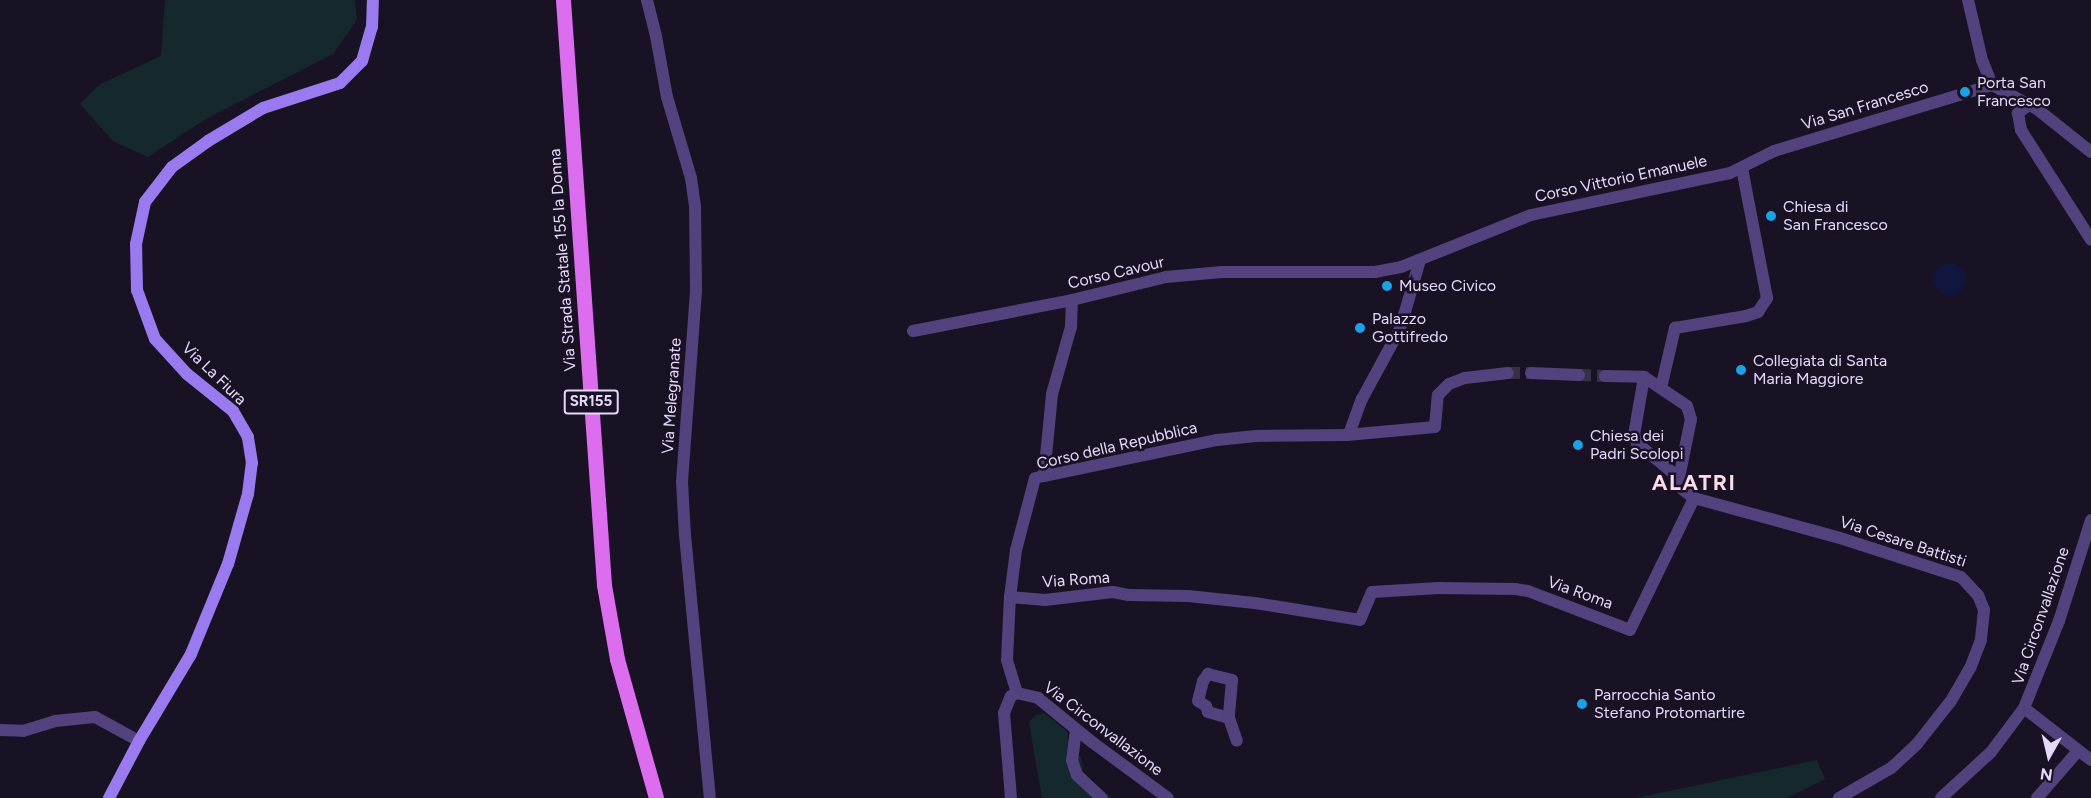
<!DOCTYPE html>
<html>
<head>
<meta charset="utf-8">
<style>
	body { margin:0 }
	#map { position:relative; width:2091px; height:798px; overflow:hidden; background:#191224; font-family:Figtree,sans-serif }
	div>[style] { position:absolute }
	.green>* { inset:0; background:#15282d }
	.water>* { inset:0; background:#10163e }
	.round { border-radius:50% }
	.street-tunnel>* { height:12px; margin-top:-6px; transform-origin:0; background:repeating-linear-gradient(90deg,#383044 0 12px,transparent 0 18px) }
	.street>* { height:12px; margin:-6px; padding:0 6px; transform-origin:6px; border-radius:6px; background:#52427d }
	.secondary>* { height:12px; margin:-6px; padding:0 6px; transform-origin:6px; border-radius:6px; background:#997bef }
	.primary>* { height:15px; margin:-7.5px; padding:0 7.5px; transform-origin:7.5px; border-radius:7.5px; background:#dc6dee }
	.dots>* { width:16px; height:16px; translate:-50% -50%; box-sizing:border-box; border:3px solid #191224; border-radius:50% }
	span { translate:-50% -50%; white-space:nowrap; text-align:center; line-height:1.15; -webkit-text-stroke:5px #191224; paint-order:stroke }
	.shield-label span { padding:2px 4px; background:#191224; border:2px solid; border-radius:4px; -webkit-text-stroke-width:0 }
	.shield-label { font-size:15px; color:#e5d9fa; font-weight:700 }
	.poi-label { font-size:16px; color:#e5d9fa }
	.left { translate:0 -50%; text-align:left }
	.street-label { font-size:16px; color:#e5d9fa }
	.district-label { font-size:22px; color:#fbdbe8; font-weight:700; letter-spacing:1.5px }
	.north { position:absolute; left:2019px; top:726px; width:60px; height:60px; -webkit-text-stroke:4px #191224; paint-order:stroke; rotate:188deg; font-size:16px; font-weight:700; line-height:24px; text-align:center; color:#e5d9fa }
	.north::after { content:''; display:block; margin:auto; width:21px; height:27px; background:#e5d9fa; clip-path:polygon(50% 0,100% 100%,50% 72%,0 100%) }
</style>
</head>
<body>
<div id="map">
	<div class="green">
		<div style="clip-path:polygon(165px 0,355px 0,357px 20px,333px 54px,204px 120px,148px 157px,113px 141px,80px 104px,100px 84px,161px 56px)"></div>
		<div style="clip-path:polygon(1044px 713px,1068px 732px,1067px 739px,1082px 760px,1083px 776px,1111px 798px,1042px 798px,1029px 722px,1036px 715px)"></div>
		<div style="clip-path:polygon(1817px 760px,1825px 779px,1787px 798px,1636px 798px)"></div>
	</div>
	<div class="water">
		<div class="round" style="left:1934px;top:263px;width:32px;height:32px"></div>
	</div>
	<div class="street-tunnel">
		<div style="left:1508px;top:373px;width:23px"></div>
		<div style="left:1579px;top:375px;width:26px;rotate:2deg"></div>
	</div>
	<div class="street">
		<div style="left:647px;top:0;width:37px;rotate:76deg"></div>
		<div style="left:656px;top:36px;width:62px;rotate:79.8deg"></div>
		<div style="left:667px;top:97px;width:84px;rotate:73.5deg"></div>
		<div style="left:691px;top:178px;width:28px;rotate:82deg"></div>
		<div style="left:695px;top:206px;width:85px;rotate:89.3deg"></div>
		<div style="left:696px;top:291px;width:192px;rotate:94.2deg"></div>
		<div style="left:682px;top:482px;width:53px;rotate:86.8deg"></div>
		<div style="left:685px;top:535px;width:264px;rotate:84.6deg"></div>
		<div style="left:1968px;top:0;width:62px;rotate:76.9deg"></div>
		<div style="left:1982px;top:60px;width:27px;rotate:68deg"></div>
		<div style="left:1992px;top:85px;width:51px;rotate:28.1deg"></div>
		<div style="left:2037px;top:109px;width:69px;rotate:38.5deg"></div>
		<div style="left:2029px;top:105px;width:14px;rotate:144deg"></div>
		<div style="left:2018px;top:113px;width:17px;rotate:80deg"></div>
		<div style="left:2021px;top:130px;width:130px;rotate:57.5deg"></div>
		<div style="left:913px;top:331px;width:162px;rotate:-11deg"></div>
		<div style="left:1072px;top:300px;width:97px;rotate:-13.7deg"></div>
		<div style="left:1166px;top:277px;width:56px;rotate:-5.1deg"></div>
		<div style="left:1222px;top:272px;width:153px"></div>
		<div style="left:1375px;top:272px;width:26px;rotate:-11deg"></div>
		<div style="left:1401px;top:267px;width:140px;rotate:-21.8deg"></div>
		<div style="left:1531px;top:215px;width:203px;rotate:-11.9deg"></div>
		<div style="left:1730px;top:173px;width:49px;rotate:-26.6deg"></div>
		<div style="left:1774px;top:151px;width:228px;rotate:-16.8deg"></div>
		<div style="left:1531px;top:373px;width:48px;rotate:2.4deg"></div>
		<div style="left:1605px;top:376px;width:39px;rotate:1deg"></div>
		<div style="left:1644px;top:377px;width:52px;rotate:34deg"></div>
		<div style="left:1687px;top:406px;width:14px;rotate:73deg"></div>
		<div style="left:1691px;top:419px;width:60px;rotate:101.5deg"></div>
		<div style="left:1679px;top:478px;width:11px;rotate:75deg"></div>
		<div style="left:1682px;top:489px;width:15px;rotate:37deg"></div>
		<div style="left:1694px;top:498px;width:151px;rotate:15.3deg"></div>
		<div style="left:1840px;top:538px;width:127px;rotate:17.9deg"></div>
		<div style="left:1961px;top:577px;width:25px;rotate:47deg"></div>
		<div style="left:1978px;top:595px;width:16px;rotate:68deg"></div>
		<div style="left:1984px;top:610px;width:30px;rotate:96deg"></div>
		<div style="left:1981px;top:640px;width:30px;rotate:111deg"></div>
		<div style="left:1970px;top:668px;width:39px;rotate:120deg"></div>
		<div style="left:1950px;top:702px;width:53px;rotate:128.2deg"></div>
		<div style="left:1917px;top:744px;width:35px;rotate:137deg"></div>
		<div style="left:1891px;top:768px;width:60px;rotate:150deg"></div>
		<div style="left:1644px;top:377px;width:59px;rotate:99.8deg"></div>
		<div style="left:1634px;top:435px;width:9px;rotate:69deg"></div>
		<div style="left:1637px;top:443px;width:55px;rotate:39.8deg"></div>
		<div style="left:1661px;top:388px;width:62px;rotate:-76.9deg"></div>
		<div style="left:1675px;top:328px;width:72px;rotate:-9.6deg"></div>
		<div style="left:1746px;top:316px;width:13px;rotate:-18deg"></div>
		<div style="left:1758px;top:312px;width:17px;rotate:-57deg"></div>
		<div style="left:1767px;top:298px;width:132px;rotate:-100.9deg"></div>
		<div style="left:1349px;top:434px;width:37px;rotate:-70deg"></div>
		<div style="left:1362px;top:399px;width:80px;rotate:-61.5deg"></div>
		<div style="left:1400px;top:329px;width:72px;rotate:-73.8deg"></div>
		<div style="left:1044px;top:476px;width:82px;rotate:-84.4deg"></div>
		<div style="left:1052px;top:394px;width:70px;rotate:-74.2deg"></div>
		<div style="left:1071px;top:327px;width:27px;rotate:-88deg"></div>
		<div style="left:1010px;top:597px;width:35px;rotate:5deg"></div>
		<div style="left:1045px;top:600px;width:68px;rotate:-6.7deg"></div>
		<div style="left:1113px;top:592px;width:15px;rotate:11deg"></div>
		<div style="left:1128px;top:595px;width:60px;rotate:1deg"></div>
		<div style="left:1188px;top:596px;width:67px;rotate:6deg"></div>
		<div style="left:1255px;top:603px;width:106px;rotate:9.2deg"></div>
		<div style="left:1360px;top:620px;width:30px;rotate:-67deg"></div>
		<div style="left:1372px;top:592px;width:67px;rotate:-3.4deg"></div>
		<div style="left:1439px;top:588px;width:76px;rotate:0.8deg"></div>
		<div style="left:1515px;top:589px;width:13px;rotate:9deg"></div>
		<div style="left:1528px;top:591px;width:109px;rotate:20.9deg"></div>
		<div style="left:1630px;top:630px;width:147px;rotate:-64.1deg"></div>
		<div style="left:1017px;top:693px;width:34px;rotate:-107deg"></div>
		<div style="left:1007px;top:660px;width:63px;rotate:-87.3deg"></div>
		<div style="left:1010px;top:597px;width:47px;rotate:-82.7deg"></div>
		<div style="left:1016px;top:550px;width:74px;rotate:-75.2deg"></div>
		<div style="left:1035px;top:478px;width:186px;rotate:-11.8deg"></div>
		<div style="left:1217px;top:440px;width:39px;rotate:-6deg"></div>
		<div style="left:1256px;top:436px;width:91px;rotate:-0.6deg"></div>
		<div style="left:1347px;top:435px;width:88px;rotate:-5.2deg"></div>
		<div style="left:1435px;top:427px;width:32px;rotate:-85deg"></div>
		<div style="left:1438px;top:395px;width:16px;rotate:-45deg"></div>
		<div style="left:1449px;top:384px;width:17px;rotate:-21deg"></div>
		<div style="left:1465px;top:378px;width:43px;rotate:-6.6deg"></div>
		<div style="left:2024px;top:708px;width:85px;rotate:37.8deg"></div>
		<div style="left:1229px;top:718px;width:22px;rotate:-164deg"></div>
		<div style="left:1208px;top:712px;width:6px;rotate:-108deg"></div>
		<div style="left:1206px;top:706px;width:9px;rotate:-148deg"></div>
		<div style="left:1198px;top:701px;width:21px;rotate:-76deg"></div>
		<div style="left:1203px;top:681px;width:9px;rotate:-54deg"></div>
		<div style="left:1208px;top:674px;width:25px;rotate:14deg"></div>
		<div style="left:1232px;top:680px;width:38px;rotate:95deg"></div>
		<div style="left:1229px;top:718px;width:24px;rotate:71deg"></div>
		<div style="left:1076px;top:729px;width:31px;rotate:97deg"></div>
		<div style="left:1072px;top:760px;width:16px;rotate:72deg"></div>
		<div style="left:1077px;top:775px;width:34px;rotate:43deg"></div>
		<div style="left:0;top:730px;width:23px;rotate:2deg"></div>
		<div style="left:23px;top:731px;width:34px;rotate:-17deg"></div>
		<div style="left:55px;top:721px;width:40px;rotate:-5.7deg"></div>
		<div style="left:95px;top:717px;width:50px;rotate:28.6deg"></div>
		<div style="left:1011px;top:798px;width:85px;rotate:-94.7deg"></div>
		<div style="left:1004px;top:713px;width:18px;rotate:-68deg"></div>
		<div style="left:1011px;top:696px;width:7px;rotate:-27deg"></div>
		<div style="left:1017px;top:693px;width:22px;rotate:13deg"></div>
		<div style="left:1038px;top:698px;width:70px;rotate:39.2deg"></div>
		<div style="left:1092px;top:742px;width:94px;rotate:36.4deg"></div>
		<div style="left:1941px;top:798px;width:68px;rotate:-42.6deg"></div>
		<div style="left:1991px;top:752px;width:55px;rotate:-53.1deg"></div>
		<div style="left:2024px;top:708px;width:94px;rotate:-68.1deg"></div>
		<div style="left:2059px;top:621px;width:106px;rotate:-72.4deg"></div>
		<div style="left:2037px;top:798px;width:62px;rotate:-48.9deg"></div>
	</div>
	<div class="secondary">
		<div style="left:109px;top:798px;width:64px;rotate:-62.2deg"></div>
		<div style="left:139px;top:741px;width:101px;rotate:-59.1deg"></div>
		<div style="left:191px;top:654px;width:97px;rotate:-67.7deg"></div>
		<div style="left:228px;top:564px;width:73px;rotate:-74.1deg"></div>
		<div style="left:248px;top:494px;width:31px;rotate:-83deg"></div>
		<div style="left:252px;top:463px;width:26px;rotate:-99deg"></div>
		<div style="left:248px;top:437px;width:30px;rotate:-120deg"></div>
		<div style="left:233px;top:411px;width:59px;rotate:-141.2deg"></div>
		<div style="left:187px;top:374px;width:47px;rotate:-132.4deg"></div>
		<div style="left:155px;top:339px;width:52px;rotate:-110.2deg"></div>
		<div style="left:137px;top:290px;width:46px;rotate:-91.2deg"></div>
		<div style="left:136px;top:244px;width:43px;rotate:-77.9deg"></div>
		<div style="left:145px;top:202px;width:44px;rotate:-52.4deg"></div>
		<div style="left:172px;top:167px;width:44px;rotate:-35.8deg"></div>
		<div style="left:208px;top:141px;width:64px;rotate:-31deg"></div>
		<div style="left:263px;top:108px;width:81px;rotate:-18deg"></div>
		<div style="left:340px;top:83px;width:31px;rotate:-45deg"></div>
		<div style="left:362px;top:61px;width:35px;rotate:-74deg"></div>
		<div style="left:372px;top:27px;width:27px;rotate:-88deg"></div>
	</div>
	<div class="primary">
		<div style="left:563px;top:0;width:586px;rotate:85.99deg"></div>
		<div style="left:604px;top:585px;width:75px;rotate:80deg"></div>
		<div style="left:617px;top:659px;width:144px;rotate:74.3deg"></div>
	</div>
	<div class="dots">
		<div style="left:1965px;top:92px;background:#1ca1e4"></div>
		<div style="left:1771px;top:216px;background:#1ca1e4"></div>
		<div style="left:1387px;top:286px;background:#1ca1e4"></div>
		<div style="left:1360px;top:328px;background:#1ca1e4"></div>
		<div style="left:1741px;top:370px;background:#1ca1e4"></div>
		<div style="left:1578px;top:445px;background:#1ca1e4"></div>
		<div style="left:1582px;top:704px;background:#1ca1e4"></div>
	</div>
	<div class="shield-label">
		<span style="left:591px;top:402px">SR155</span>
	</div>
	<div class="poi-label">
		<span class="left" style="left:1977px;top:92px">Porta San<br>Francesco</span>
		<span class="left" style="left:1783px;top:216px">Chiesa di<br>San Francesco</span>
		<span class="left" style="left:1399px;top:286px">Museo Civico</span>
		<span class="left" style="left:1372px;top:328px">Palazzo<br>Gottifredo</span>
		<span class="left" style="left:1753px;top:370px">Collegiata di Santa<br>Maria Maggiore</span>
		<span class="left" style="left:1590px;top:445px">Chiesa dei<br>Padri Scolopi</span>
		<span class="left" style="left:1594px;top:704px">Parrocchia Santo<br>Stefano Protomartire</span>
	</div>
	<div class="street-label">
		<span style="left:1865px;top:106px;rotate:-17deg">Via San Francesco</span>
		<span style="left:1621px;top:179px;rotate:-12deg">Corso Vittorio Emanuele</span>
		<span style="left:563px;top:260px;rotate:-94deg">Via Strada Statale 155 la Donna</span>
		<span style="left:1116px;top:273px;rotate:-13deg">Corso Cavour</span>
		<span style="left:214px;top:374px;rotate:44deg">Via La Fiura</span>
		<span style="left:672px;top:396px;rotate:-86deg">Via Melegranate</span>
		<span style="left:1117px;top:446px;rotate:-13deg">Corso della Repubblica</span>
		<span style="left:1903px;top:542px;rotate:18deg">Via Cesare Battisti</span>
		<span style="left:1076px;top:580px;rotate:-4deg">Via Roma</span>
		<span style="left:1580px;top:593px;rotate:20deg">Via Roma</span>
		<span style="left:2041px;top:616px;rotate:-71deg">Via Circonvallazione</span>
		<span style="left:1103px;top:729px;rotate:37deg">Via Circonvallazione</span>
	</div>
	<div class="district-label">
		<span style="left:1694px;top:483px">ALATRI</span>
	</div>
	<div class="north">N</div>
</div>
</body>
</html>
